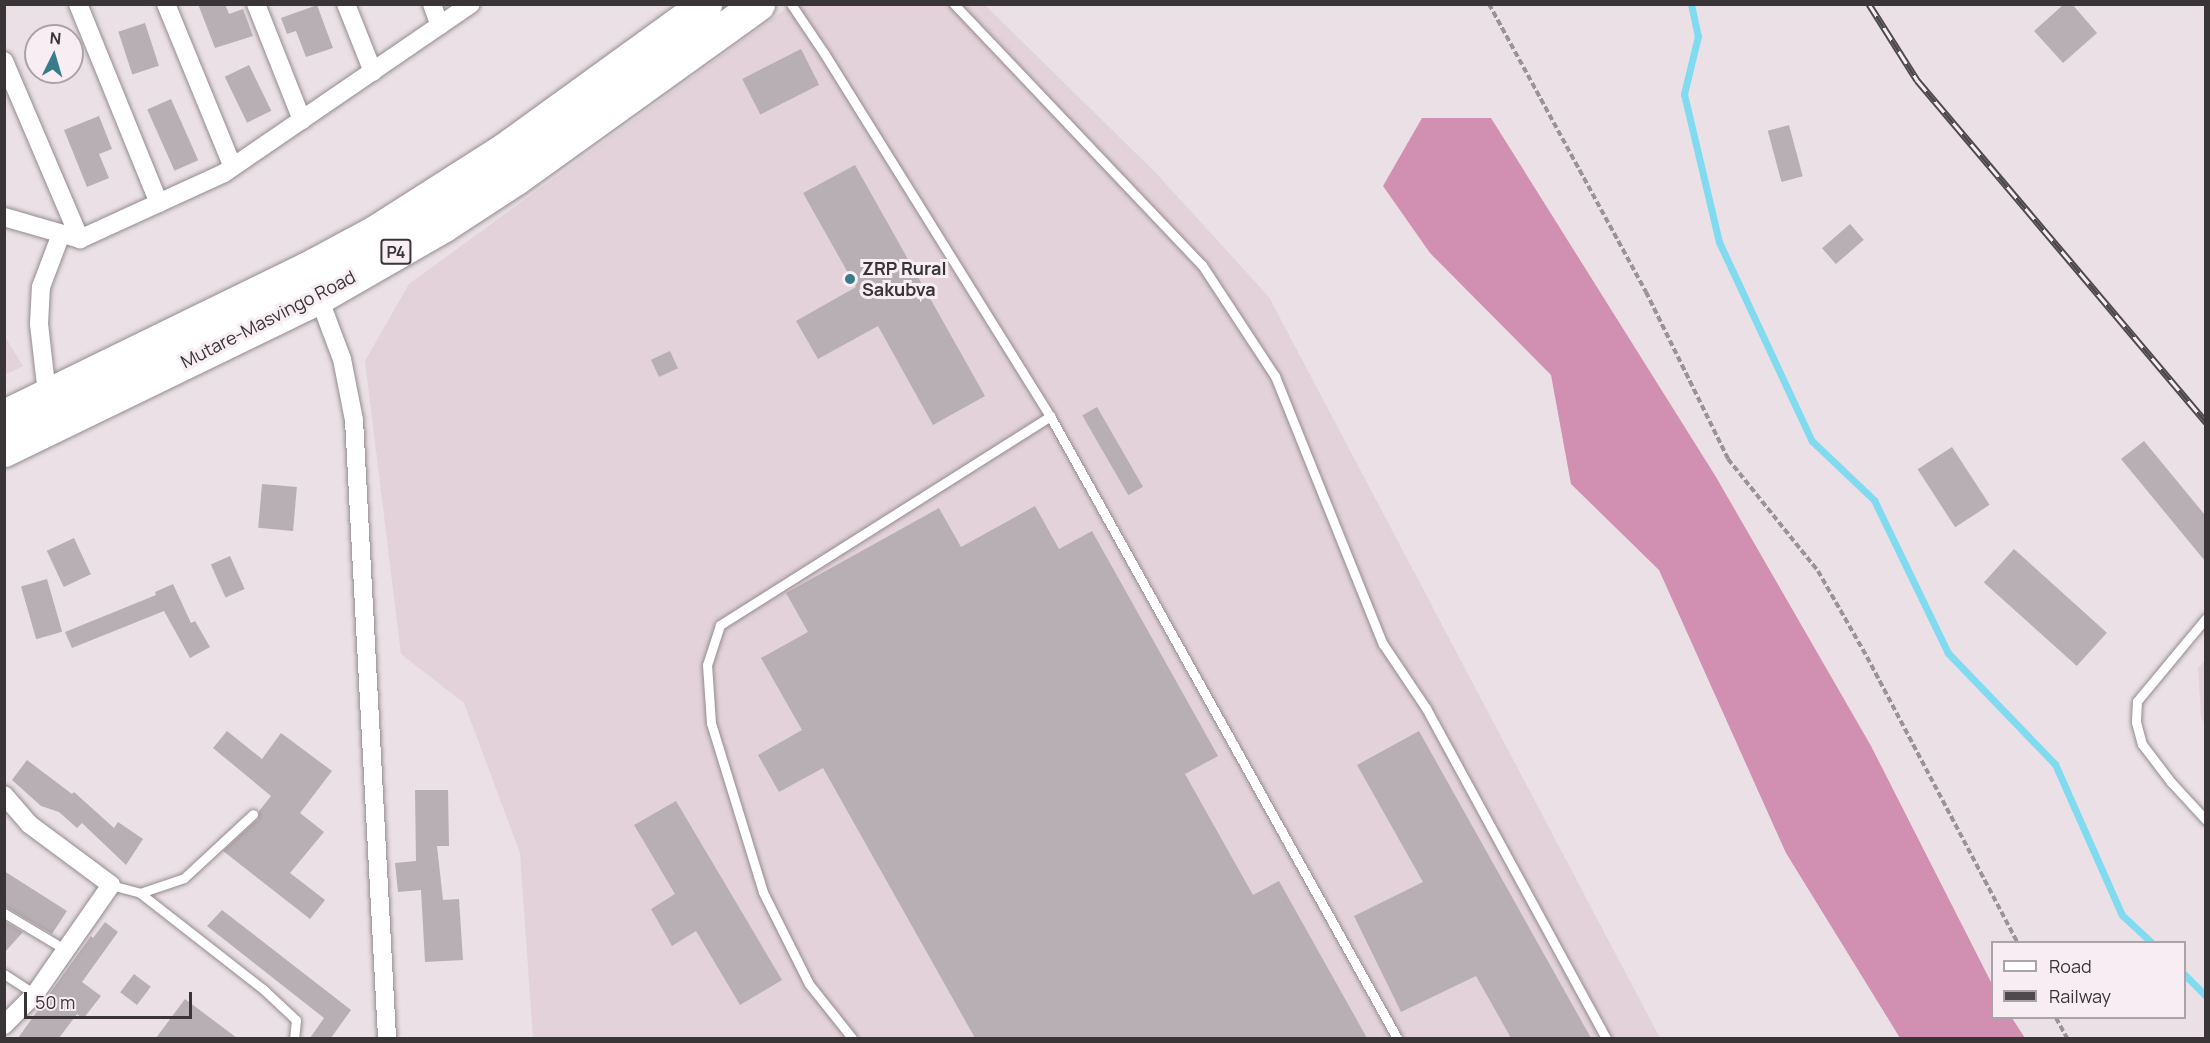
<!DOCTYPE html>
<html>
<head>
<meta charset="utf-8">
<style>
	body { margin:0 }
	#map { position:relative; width:2210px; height:1043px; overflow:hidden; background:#eae0e5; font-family:Manrope,sans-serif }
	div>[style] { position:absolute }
	.built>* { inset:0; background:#e3d2da }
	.forest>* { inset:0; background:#d18fb2 }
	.stream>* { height:7px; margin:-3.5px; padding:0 3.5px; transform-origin:3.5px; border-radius:3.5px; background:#81dbf0 }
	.building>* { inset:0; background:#b8afb4; transform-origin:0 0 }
	.path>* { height:4px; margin-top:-2px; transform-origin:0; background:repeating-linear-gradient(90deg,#999296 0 6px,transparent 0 9px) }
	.roads { filter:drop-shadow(0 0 2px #948b8f) drop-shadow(0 0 2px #948b8f) }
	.lane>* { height:9px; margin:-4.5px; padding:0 4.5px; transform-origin:4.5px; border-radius:4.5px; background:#fff }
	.street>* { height:18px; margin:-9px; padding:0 9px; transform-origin:9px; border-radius:9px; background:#fff }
	.highway>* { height:33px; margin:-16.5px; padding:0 16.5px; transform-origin:16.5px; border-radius:16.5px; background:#fff }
	.rail>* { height:7px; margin-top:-3.5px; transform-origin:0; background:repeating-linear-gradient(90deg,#f7edf2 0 14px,#4e4a4c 0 28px); box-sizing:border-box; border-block:2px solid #4e4a4c }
	.dots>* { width:16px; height:16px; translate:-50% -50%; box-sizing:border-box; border:3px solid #f7edf2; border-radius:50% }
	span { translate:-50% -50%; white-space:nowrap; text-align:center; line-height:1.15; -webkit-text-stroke:6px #f7edf2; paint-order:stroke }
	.shield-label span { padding:2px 4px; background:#f7edf2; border:2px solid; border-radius:4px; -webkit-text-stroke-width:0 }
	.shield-label { font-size:16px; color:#393537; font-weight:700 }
	.poi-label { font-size:18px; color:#393537; font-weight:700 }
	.left { translate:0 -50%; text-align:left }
	.street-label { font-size:18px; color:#393537 }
	.frame { position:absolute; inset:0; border:6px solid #393537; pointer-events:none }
	.legend { position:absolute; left:1991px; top:941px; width:195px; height:78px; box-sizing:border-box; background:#f7edf2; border:2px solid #aba3a7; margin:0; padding:8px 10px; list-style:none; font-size:18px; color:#393537 }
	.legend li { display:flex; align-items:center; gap:12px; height:30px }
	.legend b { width:30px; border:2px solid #aba3a7 }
	.north { position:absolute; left:24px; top:24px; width:60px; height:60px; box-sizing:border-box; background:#f7edf2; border:2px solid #aba3a7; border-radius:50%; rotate:5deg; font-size:16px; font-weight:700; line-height:24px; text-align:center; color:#393537 }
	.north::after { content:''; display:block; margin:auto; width:21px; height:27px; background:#387c8b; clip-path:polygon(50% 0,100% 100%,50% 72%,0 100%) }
	.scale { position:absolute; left:24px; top:992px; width:168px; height:27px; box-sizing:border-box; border:3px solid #393537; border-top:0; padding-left:8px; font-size:18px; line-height:21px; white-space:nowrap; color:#393537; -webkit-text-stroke:4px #f7edf2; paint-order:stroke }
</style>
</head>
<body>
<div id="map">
	<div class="built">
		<div style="clip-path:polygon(791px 5px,985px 5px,1155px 172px,1269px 297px,1660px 1038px,533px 1038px,520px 853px,464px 703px,401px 654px,365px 361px,409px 284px)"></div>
		<div style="clip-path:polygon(5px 337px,23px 366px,5px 375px,4px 375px)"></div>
		<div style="clip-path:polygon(2205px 660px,2205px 723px,2201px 718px,2198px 668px)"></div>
	</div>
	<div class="forest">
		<div style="clip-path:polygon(1422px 118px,1491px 118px,1716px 477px,1871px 746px,1992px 984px,1992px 1018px,2012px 1018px,2025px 1038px,1900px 1038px,1786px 853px,1659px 570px,1571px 484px,1551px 375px,1430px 253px,1383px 186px)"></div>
	</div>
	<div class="stream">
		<div style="left:1691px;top:4px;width:33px;rotate:78deg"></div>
		<div style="left:1698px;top:36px;width:60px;rotate:103.6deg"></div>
		<div style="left:1684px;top:94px;width:152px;rotate:76.7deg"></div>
		<div style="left:1719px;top:242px;width:220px;rotate:65deg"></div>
		<div style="left:1812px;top:441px;width:86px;rotate:43.6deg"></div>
		<div style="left:1874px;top:500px;width:170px;rotate:64.2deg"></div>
		<div style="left:1948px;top:653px;width:154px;rotate:46.1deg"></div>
		<div style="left:2055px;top:764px;width:165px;rotate:66.1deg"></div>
		<div style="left:2122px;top:915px;width:40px;rotate:43deg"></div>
		<div style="left:2184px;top:974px;width:31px;rotate:45deg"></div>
	</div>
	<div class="building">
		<div style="clip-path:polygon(198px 4px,225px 4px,229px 14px,243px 9px,253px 36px,215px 48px)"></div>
		<div style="clip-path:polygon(2064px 4px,2072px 4px,2097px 33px,2063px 63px,2034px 31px)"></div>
		<div style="clip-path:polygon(317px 5px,333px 48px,306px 57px,296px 31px,287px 34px,281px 18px)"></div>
		<div style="left:145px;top:23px;width:45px;height:28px;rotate:72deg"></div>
		<div style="left:801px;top:49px;width:40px;height:66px;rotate:63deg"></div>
		<div style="left:249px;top:65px;width:51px;height:27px;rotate:64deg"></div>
		<div style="left:171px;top:99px;width:67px;height:26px;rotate:66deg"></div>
		<div style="clip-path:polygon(99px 116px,112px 149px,99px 154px,109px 178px,87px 187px,64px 130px)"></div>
		<div style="left:1789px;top:125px;width:53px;height:22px;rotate:75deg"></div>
		<div style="clip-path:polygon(855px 165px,985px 396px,933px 425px,878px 326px,818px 359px,796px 321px,856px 287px,803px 193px)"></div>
		<div style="left:1850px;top:224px;width:21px;height:37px;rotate:49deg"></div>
		<div style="left:670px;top:351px;width:19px;height:21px;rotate:65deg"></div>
		<div style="left:1097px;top:407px;width:92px;height:17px;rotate:60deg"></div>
		<div style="clip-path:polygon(2144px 441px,2205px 515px,2205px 561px,2121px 459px)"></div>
		<div style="left:1952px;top:447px;width:69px;height:41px;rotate:57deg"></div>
		<div style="left:262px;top:484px;width:35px;height:44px;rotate:5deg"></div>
		<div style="clip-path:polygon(1035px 506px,1059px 549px,1092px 531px,1218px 756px,1185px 774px,1253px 895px,1279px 881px,1367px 1038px,975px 1038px,823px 768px,779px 792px,758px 755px,802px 730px,761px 658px,808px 632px,786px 593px,939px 508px,961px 547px)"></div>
		<div style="left:74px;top:538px;width:40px;height:30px;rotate:65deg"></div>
		<div style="left:2014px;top:549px;width:125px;height:45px;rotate:42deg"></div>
		<div style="left:230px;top:556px;width:36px;height:21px;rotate:66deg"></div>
		<div style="left:47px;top:579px;width:55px;height:27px;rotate:74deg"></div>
		<div style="clip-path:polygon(173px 584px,191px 623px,195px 621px,210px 647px,190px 658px,164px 611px,72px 648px,65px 632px,156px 595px,155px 592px)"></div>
		<div style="clip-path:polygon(227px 731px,262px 759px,281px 733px,332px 771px,300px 813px,324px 832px,290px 873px,325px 900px,310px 919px,223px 851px,258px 819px,259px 811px,271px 796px,213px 748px)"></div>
		<div style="clip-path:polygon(1419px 731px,1591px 1038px,1511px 1038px,1476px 976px,1401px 1012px,1354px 916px,1423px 882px,1357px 765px)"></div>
		<div style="clip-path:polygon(27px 760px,72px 794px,74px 792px,114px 828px,118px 822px,143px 839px,126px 865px,82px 823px,77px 828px,59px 812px,41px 806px,12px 780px)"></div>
		<div style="clip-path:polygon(415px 790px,448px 790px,449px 846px,437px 846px,443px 900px,459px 899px,463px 960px,425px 962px,421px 890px,398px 892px,395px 863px,416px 861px)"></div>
		<div style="clip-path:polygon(676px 801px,782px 980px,740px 1005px,696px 931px,672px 946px,651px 909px,675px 894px,634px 825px)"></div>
		<div style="clip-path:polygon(4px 871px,67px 911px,52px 934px,4px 906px)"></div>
		<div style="clip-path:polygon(222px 910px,351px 1010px,331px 1038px,310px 1038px,324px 1018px,207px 926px)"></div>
		<div style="clip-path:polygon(4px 921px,23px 932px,4px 953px)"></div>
		<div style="clip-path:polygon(105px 922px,118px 932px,82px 982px,101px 996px,83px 1019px,77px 1014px,59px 1038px,18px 1038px,91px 936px,93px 938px)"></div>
		<div style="left:134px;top:974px;width:21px;height:23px;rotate:37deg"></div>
		<div style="clip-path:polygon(185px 999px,237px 1038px,156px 1038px)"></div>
	</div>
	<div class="path">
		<div style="left:1489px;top:4px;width:328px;rotate:61.4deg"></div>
		<div style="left:1646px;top:292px;width:186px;rotate:63.8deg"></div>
		<div style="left:1728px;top:459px;width:144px;rotate:51.2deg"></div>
		<div style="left:1818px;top:571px;width:99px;rotate:60.3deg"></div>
		<div style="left:1867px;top:657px;width:322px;rotate:62.2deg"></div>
		<div style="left:2056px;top:1018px;width:23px;rotate:61deg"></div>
	</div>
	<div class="roads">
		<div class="lane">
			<div style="left:791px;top:4px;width:59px;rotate:56deg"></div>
			<div style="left:824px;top:53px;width:428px;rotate:58.1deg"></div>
			<div style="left:1050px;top:416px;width:712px;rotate:60.84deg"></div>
			<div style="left:954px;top:4px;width:360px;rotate:46.5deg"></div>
			<div style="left:1202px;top:265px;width:133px;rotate:56.7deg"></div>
			<div style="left:1275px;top:376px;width:289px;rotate:68.1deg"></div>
			<div style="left:1383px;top:644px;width:77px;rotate:56.1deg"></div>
			<div style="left:1426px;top:708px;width:376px;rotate:61.4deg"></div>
			<div style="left:2206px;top:618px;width:108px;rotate:129.7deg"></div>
			<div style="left:2137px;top:701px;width:21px;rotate:93deg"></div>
			<div style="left:2136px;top:722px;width:23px;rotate:75deg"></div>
			<div style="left:2142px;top:744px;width:48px;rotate:52.7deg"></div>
			<div style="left:2171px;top:782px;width:52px;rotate:47.4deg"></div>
			<div style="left:111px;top:885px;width:30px;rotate:15deg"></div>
			<div style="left:140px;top:893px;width:46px;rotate:-18.8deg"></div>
			<div style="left:184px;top:878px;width:94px;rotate:-42.8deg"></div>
			<div style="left:140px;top:893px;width:156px;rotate:38deg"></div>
			<div style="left:263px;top:989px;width:45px;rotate:43.2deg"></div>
			<div style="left:296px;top:1020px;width:18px;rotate:96deg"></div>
			<div style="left:4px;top:913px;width:72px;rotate:30.8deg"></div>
			<div style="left:4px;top:974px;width:37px;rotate:33deg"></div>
			<div style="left:852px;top:1038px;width:69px;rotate:-128.5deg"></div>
			<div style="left:809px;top:984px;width:103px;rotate:-116.6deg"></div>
			<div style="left:763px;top:892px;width:177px;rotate:-107.1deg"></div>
			<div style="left:711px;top:723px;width:58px;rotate:-93.9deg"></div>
			<div style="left:707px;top:665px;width:42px;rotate:-72deg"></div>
			<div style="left:720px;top:625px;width:391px;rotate:-32.3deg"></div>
		</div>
		<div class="street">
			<div style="left:78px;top:4px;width:215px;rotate:67.9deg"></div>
			<div style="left:166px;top:4px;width:176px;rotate:67.7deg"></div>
			<div style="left:256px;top:4px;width:125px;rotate:68.4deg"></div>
			<div style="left:346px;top:4px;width:73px;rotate:68.3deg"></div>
			<div style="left:432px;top:4px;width:23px;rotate:70deg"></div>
			<div style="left:4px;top:61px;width:194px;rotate:66.9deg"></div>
			<div style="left:4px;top:217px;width:79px;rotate:16.1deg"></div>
			<div style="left:80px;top:239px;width:158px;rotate:-24.6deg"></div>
			<div style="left:224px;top:173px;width:299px;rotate:-34.4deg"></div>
			<div style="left:316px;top:290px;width:74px;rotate:69.4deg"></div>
			<div style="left:342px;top:359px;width:62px;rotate:78.9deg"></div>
			<div style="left:354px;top:420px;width:619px;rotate:86.94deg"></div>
			<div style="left:47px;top:394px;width:70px;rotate:-96.5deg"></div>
			<div style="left:39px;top:324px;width:37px;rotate:-87deg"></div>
			<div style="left:41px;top:287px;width:57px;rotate:-69.3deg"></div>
			<div style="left:4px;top:795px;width:38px;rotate:49deg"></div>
			<div style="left:29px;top:824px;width:102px;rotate:36.6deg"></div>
			<div style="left:111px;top:885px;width:133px;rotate:124.9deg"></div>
			<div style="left:35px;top:994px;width:44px;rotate:135deg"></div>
		</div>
		<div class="highway">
			<div style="left:4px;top:416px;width:336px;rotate:-26deg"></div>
			<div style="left:306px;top:269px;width:78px;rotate:-28.2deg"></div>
			<div style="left:375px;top:232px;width:154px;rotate:-32.6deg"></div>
			<div style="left:505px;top:149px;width:247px;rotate:-35.9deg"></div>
			<div style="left:4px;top:450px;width:350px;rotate:-25.9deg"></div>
			<div style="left:319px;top:297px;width:144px;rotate:-29.9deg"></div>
			<div style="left:444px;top:225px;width:86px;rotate:-33.1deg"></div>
			<div style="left:516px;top:178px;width:298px;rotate:-35.7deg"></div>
		</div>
	</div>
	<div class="rail">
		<div style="left:1869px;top:4px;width:90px;rotate:57.7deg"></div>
		<div style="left:1917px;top:80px;width:448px;rotate:49.8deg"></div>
	</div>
	<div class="dots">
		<div style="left:850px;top:279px;background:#387c8b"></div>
	</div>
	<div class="shield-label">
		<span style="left:396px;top:252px">P4</span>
	</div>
	<div class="poi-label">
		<span class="left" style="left:862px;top:279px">ZRP Rural<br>Sakubva</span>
	</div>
	<div class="street-label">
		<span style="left:268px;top:319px;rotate:-27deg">Mutare-Masvingo Road</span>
	</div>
	<div class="frame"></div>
	<ul class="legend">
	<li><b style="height:8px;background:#fff"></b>Road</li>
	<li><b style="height:8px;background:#4e4a4c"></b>Railway</li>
	</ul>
	<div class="north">N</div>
	<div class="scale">50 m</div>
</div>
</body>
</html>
